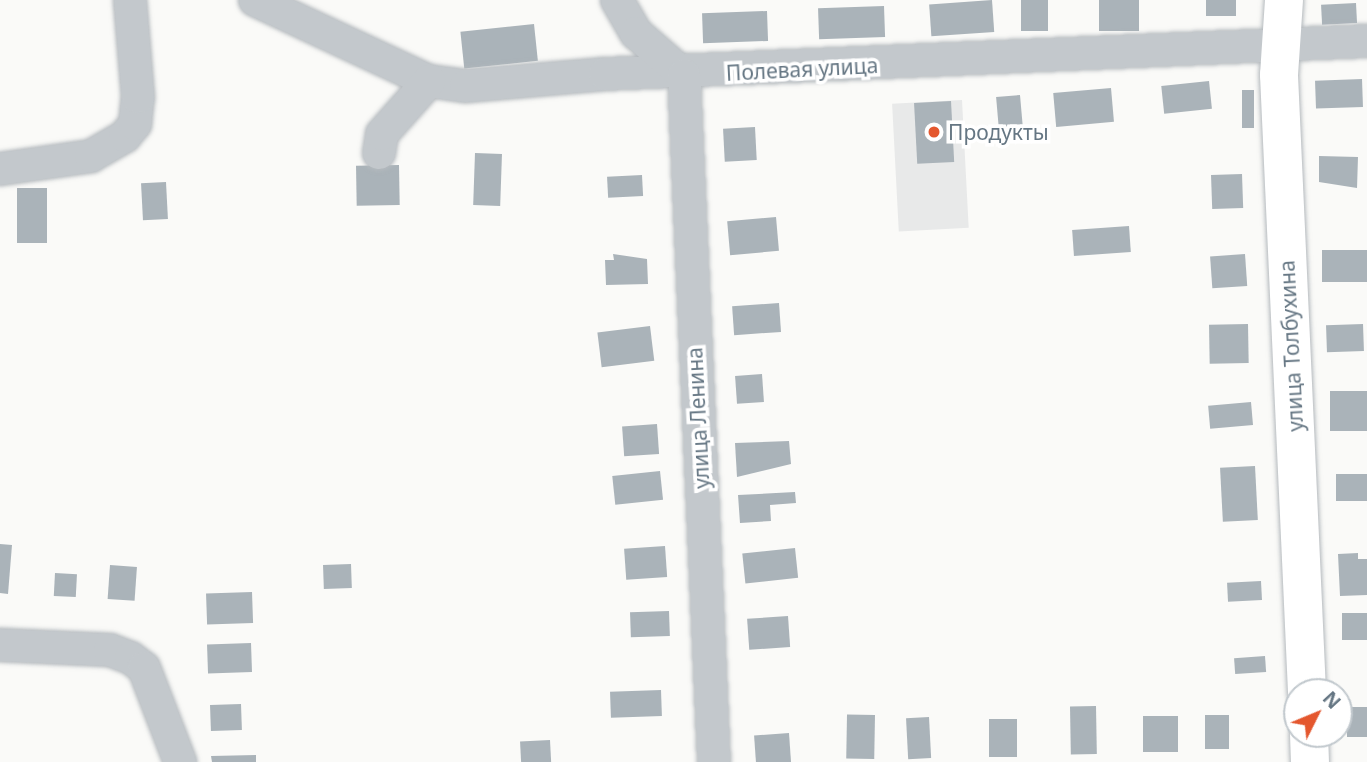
<!DOCTYPE html>
<html>
<head>
<meta charset="utf-8">
<style>
	body { margin:0 }
	#map { position:relative; width:1367px; height:762px; overflow:hidden; background:#fafaf8; font-family:"Noto Sans",sans-serif }
	div>[style] { position:absolute }
	.built>* { inset:0; background:#e8e9e9; transform-origin:0 0 }
	.building>* { inset:0; background:#aab3b9; transform-origin:0 0 }
	.roads { filter:drop-shadow(0 0 2px #b5babe) drop-shadow(0 0 2px #b5babe) }
	.minor>* { height:32px; margin:-16px; padding:0 16px; transform-origin:16px; border-radius:16px; background:#c3c8cc }
	.major>* { height:38px; margin:-19px; padding:0 19px; transform-origin:19px; border-radius:19px; background:#fff }
	.dots>* { width:19px; height:19px; translate:-50% -50%; box-sizing:border-box; border:4px solid #fff; border-radius:50% }
	span { translate:-50% -50%; white-space:nowrap; text-align:center; line-height:1.15; -webkit-text-stroke:7px #fff; paint-order:stroke }
	.street-label { font-size:21px; color:#657683 }
	.poi-label { font-size:21px; color:#657683 }
	.left { translate:0 -50%; text-align:left }
	.north { position:absolute; left:1283px; top:678px; width:70px; height:70px; box-sizing:border-box; background:#fff; border:2px solid #c1c8cd; border-radius:50%; rotate:47deg; font-size:19px; font-weight:700; line-height:28px; text-align:center; color:#657683 }
	.north::after { content:''; display:block; margin:auto; width:24px; height:32px; background:#e4572e; clip-path:polygon(50% 0,100% 100%,50% 72%,0 100%) }
</style>
</head>
<body>
<div id="map">
	<div class="built">
		<div style="left:962px;top:100px;width:128px;height:70px;rotate:87deg"></div>
	</div>
	<div class="building">
		<div style="left:992px;top:0;width:32px;height:63px;rotate:86deg"></div>
		<div style="left:1021px;top:0;width:27px;height:31px"></div>
		<div style="left:1099px;top:0;width:40px;height:31px"></div>
		<div style="left:1206px;top:0;width:30px;height:16px"></div>
		<div style="left:1356px;top:3px;width:20px;height:35px;rotate:87deg"></div>
		<div style="left:884px;top:6px;width:31px;height:66px;rotate:88deg"></div>
		<div style="left:767px;top:11px;width:30px;height:65px;rotate:88deg"></div>
		<div style="left:534px;top:24px;width:37px;height:74px;rotate:84deg"></div>
		<div style="left:1362px;top:79px;width:28px;height:47px;rotate:88deg"></div>
		<div style="left:1209px;top:81px;width:28px;height:48px;rotate:84deg"></div>
		<div style="left:1111px;top:88px;width:34px;height:58px;rotate:85deg"></div>
		<div style="left:1242px;top:90px;width:12px;height:38px"></div>
		<div style="left:1020px;top:95px;width:37px;height:24px;rotate:85deg"></div>
		<div style="left:951px;top:101px;width:61px;height:37px;rotate:87deg"></div>
		<div style="left:755px;top:127px;width:33px;height:32px;rotate:87deg"></div>
		<div style="left:475px;top:153px;width:27px;height:52px;rotate:2deg"></div>
		<div style="clip-path:polygon(1319px 156px,1358px 157px,1357px 188px,1319px 182px)"></div>
		<div style="left:399px;top:165px;width:40px;height:43px;rotate:89deg"></div>
		<div style="left:1242px;top:174px;width:34px;height:31px;rotate:88deg"></div>
		<div style="left:642px;top:175px;width:21px;height:35px;rotate:87deg"></div>
		<div style="left:166px;top:182px;width:37px;height:25px;rotate:87deg"></div>
		<div style="left:17px;top:188px;width:30px;height:55px"></div>
		<div style="left:776px;top:217px;width:34px;height:49px;rotate:85deg"></div>
		<div style="left:1129px;top:226px;width:26px;height:57px;rotate:86deg"></div>
		<div style="left:1367px;top:250px;width:32px;height:45px;rotate:90deg"></div>
		<div style="clip-path:polygon(613px 254px,647px 259px,648px 284px,606px 285px,605px 260px,614px 260px)"></div>
		<div style="left:1245px;top:254px;width:32px;height:35px;rotate:86deg"></div>
		<div style="left:779px;top:303px;width:29px;height:47px;rotate:86deg"></div>
		<div style="left:1248px;top:324px;width:39px;height:39px;rotate:89deg"></div>
		<div style="left:1363px;top:324px;width:27px;height:37px;rotate:88deg"></div>
		<div style="left:650px;top:326px;width:35px;height:53px;rotate:83deg"></div>
		<div style="left:762px;top:374px;width:28px;height:27px;rotate:86deg"></div>
		<div style="left:1367px;top:391px;width:40px;height:37px;rotate:90deg"></div>
		<div style="left:1251px;top:402px;width:23px;height:43px;rotate:85deg"></div>
		<div style="left:657px;top:424px;width:30px;height:35px;rotate:86deg"></div>
		<div style="clip-path:polygon(789px 441px,791px 464px,737px 477px,735px 443px)"></div>
		<div style="left:1255px;top:466px;width:54px;height:35px;rotate:87deg"></div>
		<div style="left:660px;top:471px;width:29px;height:48px;rotate:84deg"></div>
		<div style="left:1367px;top:474px;width:27px;height:31px;rotate:90deg"></div>
		<div style="clip-path:polygon(795px 492px,796px 503px,770px 505px,771px 521px,740px 523px,738px 495px)"></div>
		<div style="clip-path:polygon(0 544px,12px 545px,8px 594px,0 593px)"></div>
		<div style="left:665px;top:546px;width:31px;height:41px;rotate:86deg"></div>
		<div style="left:795px;top:548px;width:30px;height:53px;rotate:84deg"></div>
		<div style="clip-path:polygon(1358px 553px,1358px 559px,1367px 559px,1367px 595px,1340px 596px,1338px 554px)"></div>
		<div style="left:351px;top:564px;width:24px;height:28px;rotate:88deg"></div>
		<div style="left:110px;top:565px;width:27px;height:34px;rotate:4deg"></div>
		<div style="left:55px;top:573px;width:22px;height:23px;rotate:3deg"></div>
		<div style="left:1261px;top:581px;width:19px;height:34px;rotate:87deg"></div>
		<div style="left:252px;top:592px;width:31px;height:46px;rotate:88deg"></div>
		<div style="left:669px;top:611px;width:25px;height:39px;rotate:88deg"></div>
		<div style="left:1367px;top:613px;width:27px;height:25px;rotate:90deg"></div>
		<div style="left:788px;top:616px;width:31px;height:41px;rotate:86deg"></div>
		<div style="left:251px;top:643px;width:29px;height:44px;rotate:88deg"></div>
		<div style="left:1265px;top:656px;width:16px;height:31px;rotate:86deg"></div>
		<div style="left:661px;top:690px;width:26px;height:51px;rotate:88deg"></div>
		<div style="left:241px;top:704px;width:26px;height:31px;rotate:88deg"></div>
		<div style="left:1096px;top:706px;width:48px;height:26px;rotate:89deg"></div>
		<div style="left:1347px;top:707px;width:20px;height:30px"></div>
		<div style="left:875px;top:715px;width:44px;height:28px;rotate:91deg"></div>
		<div style="left:1229px;top:715px;width:34px;height:24px;rotate:90deg"></div>
		<div style="left:1143px;top:716px;width:35px;height:36px"></div>
		<div style="left:929px;top:717px;width:41px;height:23px;rotate:87deg"></div>
		<div style="left:1017px;top:719px;width:38px;height:28px;rotate:90deg"></div>
		<div style="left:789px;top:733px;width:29px;height:35px;rotate:86deg"></div>
		<div style="left:550px;top:740px;width:22px;height:30px;rotate:87deg"></div>
		<div style="clip-path:polygon(256px 755px,256px 762px,212px 762px,211px 756px)"></div>
	</div>
	<div class="roads">
		<div class="minor">
			<div style="left:255px;top:0;width:192px;rotate:25deg"></div>
			<div style="left:429px;top:81px;width:37px;rotate:8deg"></div>
			<div style="left:466px;top:86px;width:140px;rotate:-4.9deg"></div>
			<div style="left:605px;top:74px;width:763px;rotate:-2.48deg"></div>
			<div style="left:617px;top:0;width:38px;rotate:60deg"></div>
			<div style="left:636px;top:33px;width:64px;rotate:41.2deg"></div>
			<div style="left:684px;top:75px;width:688px;rotate:87.5deg"></div>
			<div style="left:379px;top:153px;width:19px;rotate:-81deg"></div>
			<div style="left:382px;top:134px;width:71px;rotate:-48.4deg"></div>
			<div style="left:0;top:169px;width:92px;rotate:-8.1deg"></div>
			<div style="left:91px;top:156px;width:39px;rotate:-30deg"></div>
			<div style="left:125px;top:136px;width:16px;rotate:-50deg"></div>
			<div style="left:135px;top:124px;width:27px;rotate:-84deg"></div>
			<div style="left:138px;top:97px;width:97px;rotate:-94.7deg"></div>
			<div style="left:0;top:645px;width:110px;rotate:2.6deg"></div>
			<div style="left:110px;top:650px;width:22px;rotate:21deg"></div>
			<div style="left:131px;top:658px;width:16px;rotate:38deg"></div>
			<div style="left:144px;top:668px;width:101px;rotate:69deg"></div>
		</div>
		<div class="major">
			<div style="left:1284px;top:0;width:75px;rotate:93.8deg"></div>
			<div style="left:1279px;top:75px;width:618px;rotate:87.4deg"></div>
			<div style="left:1309px;top:734px;width:28px;rotate:88deg"></div>
		</div>
	</div>
	<div class="dots">
		<div style="left:934px;top:132px;background:#e4572e"></div>
	</div>
	<div class="street-label">
		<span style="left:802px;top:69px;rotate:-3deg">Полевая улица</span>
		<span style="left:1291px;top:346px;rotate:-93deg">улица Толбухина</span>
		<span style="left:698px;top:418px;rotate:-93deg">улица Ленина</span>
	</div>
	<div class="poi-label">
		<span class="left" style="left:948px;top:132px">Продукты</span>
	</div>
	<div class="north">N</div>
</div>
</body>
</html>
